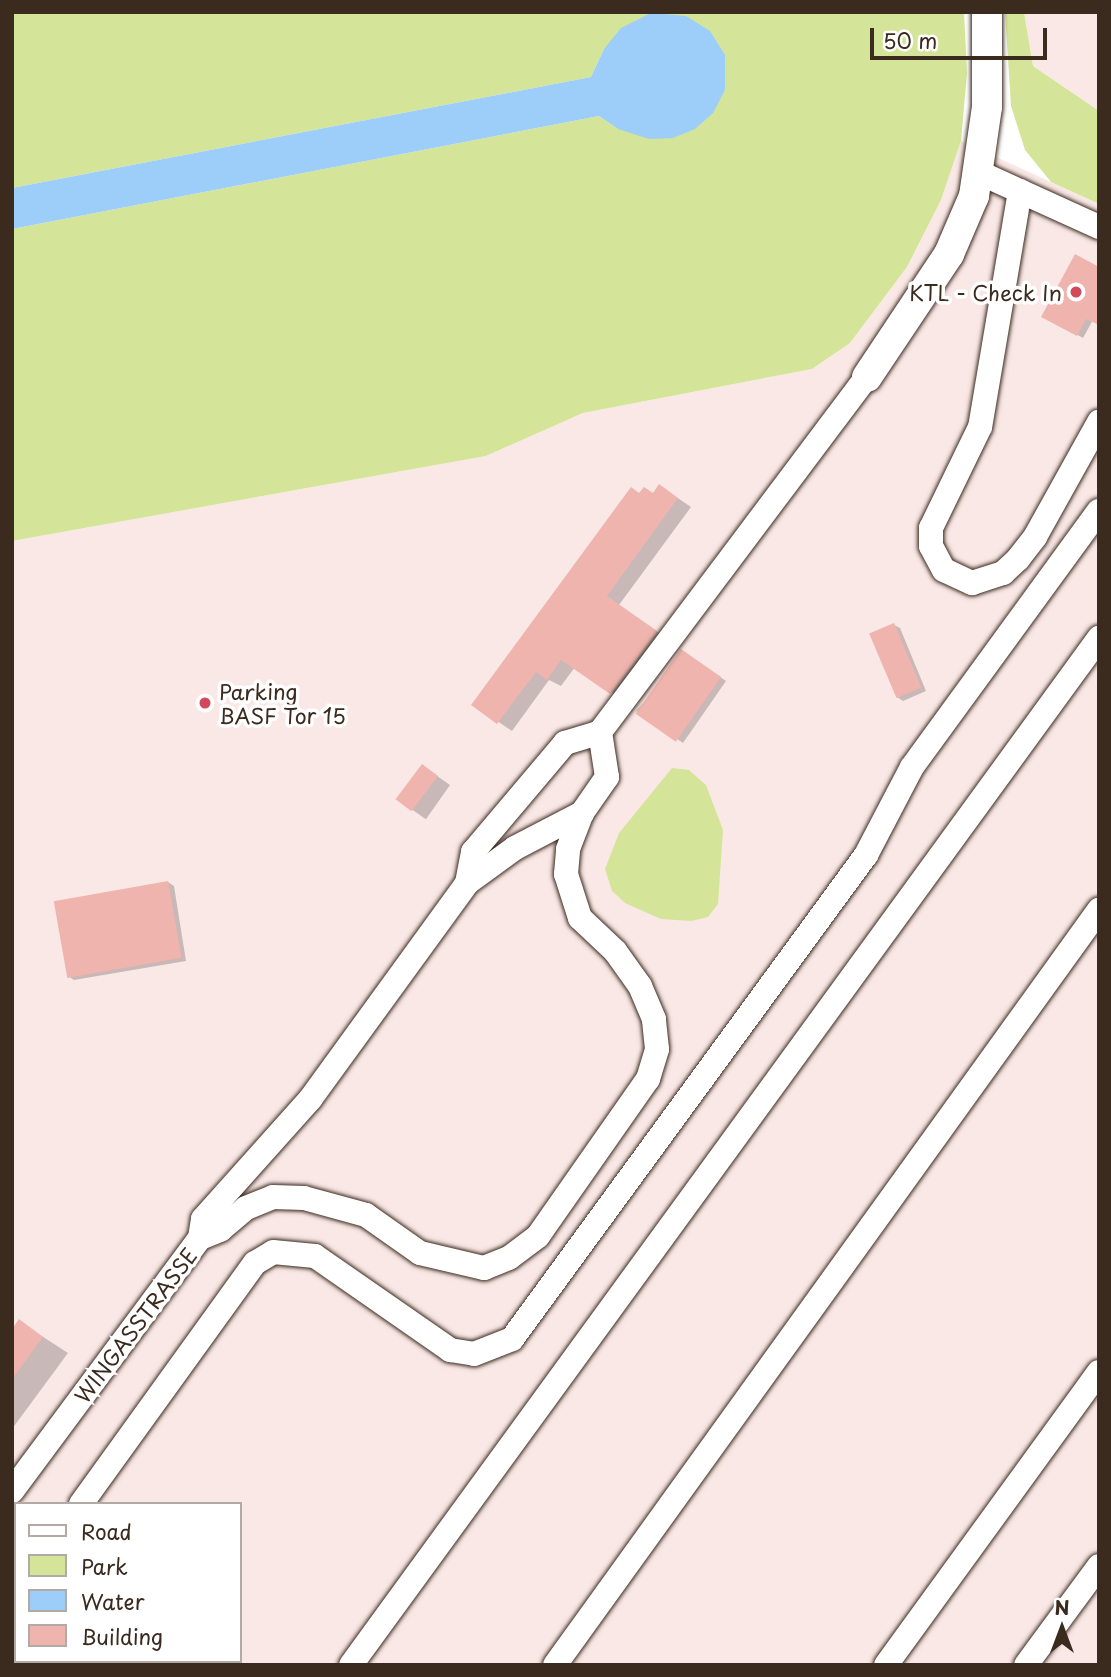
<!DOCTYPE html>
<html>
<head>
<meta charset="utf-8">
<style>
	body { margin:0 }
	#map { position:relative; width:1111px; height:1677px; overflow:hidden; background:#fff; font-family:"Playpen Sans",sans-serif }
	div>[style] { position:absolute }
	.built>* { inset:0; background:#fae8e6 }
	.green>* { inset:0; background:#d4e599 }
	.water>* { inset:0; background:#9dcdf9 }
	.shadow>* { inset:0; background:#0003; transform-origin:0 0 }
	.building>* { inset:0; background:#efb4ad; transform-origin:0 0 }
	.roads { filter:drop-shadow(0 0 2px #3b2a1e) drop-shadow(0 0 2px #3b2a1e) }
	.minor>* { height:24px; margin:-12px; padding:0 12px; transform-origin:12px; border-radius:12px; background:#fff }
	.tertiary>* { height:30px; margin:-15px; padding:0 15px; transform-origin:15px; border-radius:15px; background:#fff }
	.dots>* { width:19px; height:19px; translate:-50% -50%; box-sizing:border-box; border:4px solid #fff; border-radius:50% }
	span { translate:-50% -50%; white-space:nowrap; text-align:center; line-height:1.15; -webkit-text-stroke:7px #fff; paint-order:stroke }
	.poi-label { font-size:21px; color:#3b2a1e }
	.right { translate:-100% -50%; text-align:right }
	.left { translate:0 -50%; text-align:left }
	.street-label { font-size:21px; color:#3b2a1e }
	.frame { position:absolute; inset:0; border:14px solid #3b2a1e; pointer-events:none }
	.legend { position:absolute; left:14px; top:1502px; width:228px; height:161px; box-sizing:border-box; background:#fff; border:2px solid #b1aaa5; margin:0; padding:9px 12px; list-style:none; font-size:21px; color:#3b2a1e }
	.legend li { display:flex; align-items:center; gap:14px; height:35px }
	.legend b { width:35px; border:2px solid #b1aaa5 }
	.north { position:absolute; left:1027px; top:1593px; width:70px; height:70px; -webkit-text-stroke:5px #fff; paint-order:stroke; rotate:0deg; font-size:19px; font-weight:700; line-height:28px; text-align:center; color:#3b2a1e }
	.north::after { content:''; display:block; margin:auto; width:24px; height:32px; background:#3b2a1e; clip-path:polygon(50% 0,100% 100%,50% 72%,0 100%) }
	.scale { position:absolute; left:870px; top:28px; width:177px; height:32px; box-sizing:border-box; border:4px solid #3b2a1e; border-top:0; padding-left:9px; font-size:21px; line-height:24px; white-space:nowrap; color:#3b2a1e; -webkit-text-stroke:5px #fff; paint-order:stroke }
</style>
</head>
<body>
<div id="map">
	<div class="built">
		<div style="clip-path:polygon(1024px 12px,1099px 12px,1099px 111px,1033px 66px)"></div>
		<div style="clip-path:polygon(evenodd,961px 141px,1099px 204px,1099px 1665px,12px 1665px,12px 541px,486px 456px,583px 413px,812px 369px,850px 343px,907px 267px,941px 200px,961px 141px,16px 1504px,240px 1504px,240px 1661px,16px 1661px,16px 1504px)"></div>
	</div>
	<div class="green">
		<div style="clip-path:polygon(12px 12px,964px 12px,967px 73px,961px 141px,941px 200px,907px 267px,850px 343px,812px 369px,583px 413px,486px 456px,12px 541px,12px 229px,599px 116px,618px 129px,604px 49px,591px 77px,12px 188px)"></div>
		<div style="clip-path:polygon(1005px 12px,1024px 12px,1033px 66px,1099px 111px,1099px 204px,1051px 182px,1025px 150px,1011px 106px)"></div>
		<div style="clip-path:polygon(672px 768px,689px 770px,706px 785px,723px 830px,718px 904px,708px 917px,691px 921px,661px 919px,625px 903px,612px 891px,605px 869px,619px 833px)"></div>
	</div>
	<div class="water">
		<div style="clip-path:polygon(651px 13px,686px 16px,710px 31px,725px 55px,725px 90px,713px 113px,695px 129px,673px 138px,649px 139px,618px 129px,599px 116px,12px 229px,12px 188px,591px 77px,604px 49px,621px 28px)"></div>
	</div>
	<div class="shadow">
		<div style="clip-path:polygon(1099px 269px,1093px 320px,1083px 338px,1043px 316px)"></div>
		<div style="clip-path:polygon(660px 486px,691px 507px,619px 605px,669px 640px,624px 701px,575px 667px,561px 686px,549px 680px,512px 731px,474px 705px,640px 495px,654px 494px)"></div>
		<div style="clip-path:polygon(894px 625px,900px 628px,926px 691px,903px 701px,897px 697px)"></div>
		<div style="clip-path:polygon(687px 654px,726px 681px,683px 743px,636px 711px)"></div>
		<div style="left:423px;top:766px;width:33px;height:42px;rotate:35deg"></div>
		<div style="clip-path:polygon(168px 882px,174px 886px,186px 961px,74px 980px,68px 976px)"></div>
		<div style="clip-path:polygon(20px 1322px,68px 1353px,12px 1429px,12px 1332px)"></div>
	</div>
	<div class="building">
		<div style="clip-path:polygon(1075px 254px,1099px 267px,1099px 325px,1086px 319px,1077px 336px,1041px 317px)"></div>
		<div style="clip-path:polygon(659px 484px,678px 498px,607px 596px,657px 631px,610px 694px,561px 660px,547px 680px,536px 672px,497px 724px,471px 705px,631px 487px,639px 493px,644px 487px,653px 493px)"></div>
		<div style="left:894px;top:623px;width:70px;height:27px;rotate:67deg"></div>
		<div style="left:681px;top:649px;width:49px;height:79px;rotate:35deg"></div>
		<div style="left:422px;top:764px;width:20px;height:44px;rotate:37deg"></div>
		<div style="left:168px;top:881px;width:78px;height:116px;rotate:80deg"></div>
		<div style="clip-path:polygon(19px 1319px,43px 1337px,12px 1379px,12px 1329px)"></div>
	</div>
	<div class="roads">
		<div class="minor">
			<div style="left:980px;top:173px;width:131px;rotate:24.4deg"></div>
			<div style="left:1020px;top:191px;width:239px;rotate:99.6deg"></div>
			<div style="left:980px;top:427px;width:112px;rotate:115.9deg"></div>
			<div style="left:931px;top:528px;width:18px;rotate:90deg"></div>
			<div style="left:931px;top:546px;width:27px;rotate:62deg"></div>
			<div style="left:944px;top:570px;width:31px;rotate:25deg"></div>
			<div style="left:972px;top:583px;width:33px;rotate:-18deg"></div>
			<div style="left:1003px;top:573px;width:21px;rotate:-43deg"></div>
			<div style="left:1018px;top:559px;width:28px;rotate:-52deg"></div>
			<div style="left:1035px;top:537px;width:132px;rotate:-60.9deg"></div>
			<div style="left:467px;top:883px;width:32px;rotate:-79deg"></div>
			<div style="left:473px;top:852px;width:143px;rotate:-49.8deg"></div>
			<div style="left:565px;top:743px;width:37px;rotate:-17deg"></div>
			<div style="left:600px;top:732px;width:444px;rotate:-53.1deg"></div>
			<div style="left:200px;top:1238px;width:19px;rotate:-81deg"></div>
			<div style="left:203px;top:1219px;width:162px;rotate:-48.2deg"></div>
			<div style="left:311px;top:1098px;width:266px;rotate:-54deg"></div>
			<div style="left:467px;top:883px;width:59px;rotate:-36.1deg"></div>
			<div style="left:515px;top:848px;width:76px;rotate:-27.6deg"></div>
			<div style="left:12px;top:1491px;width:315px;rotate:-53.4deg"></div>
			<div style="left:200px;top:1238px;width:22px;rotate:-22deg"></div>
			<div style="left:220px;top:1230px;width:34px;rotate:-40deg"></div>
			<div style="left:246px;top:1208px;width:29px;rotate:-22deg"></div>
			<div style="left:273px;top:1197px;width:31px;rotate:2deg"></div>
			<div style="left:304px;top:1198px;width:64px;rotate:15.3deg"></div>
			<div style="left:366px;top:1215px;width:66px;rotate:35.1deg"></div>
			<div style="left:420px;top:1253px;width:66px;rotate:13.2deg"></div>
			<div style="left:484px;top:1268px;width:27px;rotate:-22deg"></div>
			<div style="left:509px;top:1258px;width:36px;rotate:-37deg"></div>
			<div style="left:538px;top:1236px;width:192px;rotate:-55deg"></div>
			<div style="left:648px;top:1079px;width:31px;rotate:-73deg"></div>
			<div style="left:657px;top:1049px;width:30px;rotate:-96deg"></div>
			<div style="left:654px;top:1019px;width:36px;rotate:-113deg"></div>
			<div style="left:640px;top:986px;width:43px;rotate:-125.5deg"></div>
			<div style="left:615px;top:951px;width:48px;rotate:-136.7deg"></div>
			<div style="left:580px;top:918px;width:46px;rotate:-107.7deg"></div>
			<div style="left:566px;top:874px;width:25px;rotate:-85deg"></div>
			<div style="left:568px;top:849px;width:39px;rotate:-69deg"></div>
			<div style="left:582px;top:813px;width:44px;rotate:-55.2deg"></div>
			<div style="left:607px;top:777px;width:46px;rotate:-98.8deg"></div>
			<div style="left:81px;top:1504px;width:297px;rotate:-54.2deg"></div>
			<div style="left:255px;top:1263px;width:21px;rotate:-31deg"></div>
			<div style="left:273px;top:1252px;width:42px;rotate:5.4deg"></div>
			<div style="left:315px;top:1256px;width:165px;rotate:34.8deg"></div>
			<div style="left:450px;top:1350px;width:24px;rotate:9deg"></div>
			<div style="left:474px;top:1354px;width:41px;rotate:-21.5deg"></div>
			<div style="left:512px;top:1339px;width:600px;rotate:-53.82deg"></div>
			<div style="left:866px;top:855px;width:99px;rotate:-62.4deg"></div>
			<div style="left:912px;top:767px;width:317px;rotate:-53.9deg"></div>
			<div style="left:12px;top:1598px;width:6px;rotate:-51deg"></div>
			<div style="left:351px;top:1665px;width:1271px;rotate:-53.93deg"></div>
			<div style="left:555px;top:1665px;width:931px;rotate:-54.23deg"></div>
			<div style="left:886px;top:1665px;width:362px;rotate:-54deg"></div>
			<div style="left:1026px;top:1665px;width:123px;rotate:-53.6deg"></div>
		</div>
		<div class="tertiary">
			<div style="left:867px;top:377px;width:148px;rotate:-56.3deg"></div>
			<div style="left:949px;top:254px;width:63px;rotate:-66.7deg"></div>
			<div style="left:974px;top:196px;width:90px;rotate:-81.7deg"></div>
			<div style="left:987px;top:107px;width:95px;rotate:-90deg"></div>
		</div>
	</div>
	<div class="dots">
		<div style="left:1076px;top:292px;background:#d1495b"></div>
		<div style="left:205px;top:703px;background:#d1495b"></div>
	</div>
	<div class="poi-label">
		<span class="right" style="left:1062px;top:292px">KTL - Check In</span>
		<span class="left" style="left:219px;top:703px">Parking<br>BASF Tor 15</span>
	</div>
	<div class="street-label">
		<span style="left:135px;top:1325px;rotate:-53deg">WINGASSTRASSE</span>
	</div>
	<div class="frame"></div>
	<ul class="legend">
	<li><b style="height:9px;background:#fff"></b>Road</li>
	<li><b style="height:19px;background:#d4e599"></b>Park</li>
	<li><b style="height:19px;background:#9dcdf9"></b>Water</li>
	<li><b style="height:19px;background:#efb4ad"></b>Building</li>
	</ul>
	<div class="north">N</div>
	<div class="scale">50 m</div>
</div>
</body>
</html>
